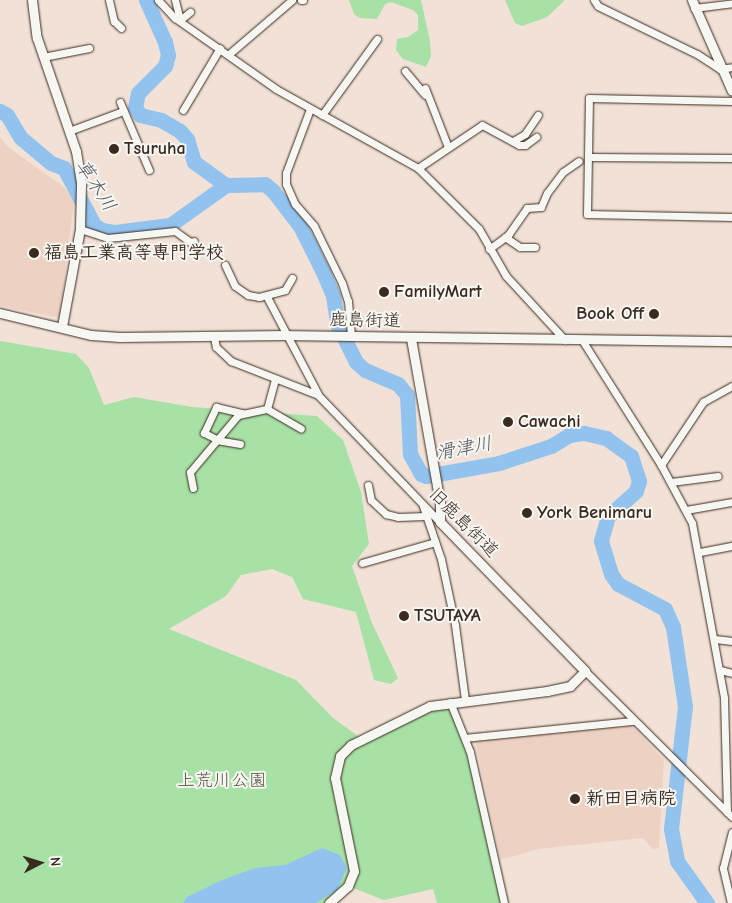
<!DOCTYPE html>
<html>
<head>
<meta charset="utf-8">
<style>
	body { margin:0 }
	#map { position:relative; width:732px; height:903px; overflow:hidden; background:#f1e1d7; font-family:"Comic Neue","Klee One",sans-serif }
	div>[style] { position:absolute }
	.built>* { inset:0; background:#edd2c4 }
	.green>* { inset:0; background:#a7e1a5 }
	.water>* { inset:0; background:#92c2ee }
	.river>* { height:15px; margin:-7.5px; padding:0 7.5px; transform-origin:7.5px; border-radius:7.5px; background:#92c2ee }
	.roads { filter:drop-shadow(0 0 1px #3b2a1e) drop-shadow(0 0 1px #3b2a1e) }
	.minor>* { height:7px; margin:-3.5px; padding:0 3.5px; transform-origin:3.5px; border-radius:3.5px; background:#f6f6f2 }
	.tertiary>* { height:9px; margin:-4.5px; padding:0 4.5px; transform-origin:4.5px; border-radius:4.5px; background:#f6f6f2 }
	.dots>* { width:14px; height:14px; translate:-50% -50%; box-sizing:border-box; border:2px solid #f6f6f2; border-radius:50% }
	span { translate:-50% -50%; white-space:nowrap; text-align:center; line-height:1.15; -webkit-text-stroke:4px #f6f6f2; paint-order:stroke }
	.poi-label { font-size:18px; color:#3b2a1e; font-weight:700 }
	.left { translate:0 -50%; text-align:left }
	.right { translate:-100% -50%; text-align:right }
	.street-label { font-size:18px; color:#3b2a1e }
	.park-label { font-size:18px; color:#565840 }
	.water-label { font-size:19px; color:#55585c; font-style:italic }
	.north { position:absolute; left:15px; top:838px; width:50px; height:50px; -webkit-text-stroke:4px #f6f6f2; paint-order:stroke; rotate:85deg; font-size:14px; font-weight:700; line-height:20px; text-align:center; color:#3b2a1e }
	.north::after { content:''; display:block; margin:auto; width:18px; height:22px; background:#3b2a1e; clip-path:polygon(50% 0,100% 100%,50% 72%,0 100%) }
</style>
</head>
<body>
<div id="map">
	<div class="built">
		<div style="clip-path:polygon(0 137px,7px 146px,65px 188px,74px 200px,60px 318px,0 306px)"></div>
		<div style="clip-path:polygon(630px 723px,664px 760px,659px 848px,653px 849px,643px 838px,538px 849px,500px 860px,475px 740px)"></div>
	</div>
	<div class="green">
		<div style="clip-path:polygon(349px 0,421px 0,430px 41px,431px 56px,426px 67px,403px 59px,396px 50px,397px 39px,408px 37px,418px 30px,418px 15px,413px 10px,391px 2px,385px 4px,377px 19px,360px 18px,354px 14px)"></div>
		<div style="clip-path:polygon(505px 0,564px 0,564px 1px,547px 17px,522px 26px,515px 23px)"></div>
		<div style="clip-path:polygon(0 341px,76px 354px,89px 368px,104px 405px,134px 397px,192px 407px,317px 416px,343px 440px,361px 492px,369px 544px,352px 566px,372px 623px,398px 678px,391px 684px,374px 680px,356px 612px,303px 599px,292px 577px,272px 569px,241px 575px,226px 596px,169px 629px,296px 680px,333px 718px,362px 739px,450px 702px,465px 738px,504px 903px,437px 903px,433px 889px,384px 900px,348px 886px,329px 903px,0 903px)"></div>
	</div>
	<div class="water">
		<div style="clip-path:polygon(322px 848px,340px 855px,347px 868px,337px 890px,316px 903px,183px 903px,187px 897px,222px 880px,255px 868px,285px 865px)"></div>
	</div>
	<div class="river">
		<div style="left:146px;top:0;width:46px;rotate:65.7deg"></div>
		<div style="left:165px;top:42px;width:13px;rotate:77deg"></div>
		<div style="left:168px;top:55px;width:11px;rotate:105deg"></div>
		<div style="left:165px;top:66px;width:38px;rotate:135deg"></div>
		<div style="left:138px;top:93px;width:14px;rotate:102deg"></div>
		<div style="left:135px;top:107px;width:9px;rotate:58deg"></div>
		<div style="left:140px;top:115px;width:22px;rotate:13deg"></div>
		<div style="left:161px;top:120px;width:22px;rotate:30deg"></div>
		<div style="left:180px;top:131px;width:11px;rotate:49deg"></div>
		<div style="left:187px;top:139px;width:24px;rotate:73deg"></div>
		<div style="left:194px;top:162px;width:39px;rotate:36deg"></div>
		<div style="left:226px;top:185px;width:39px;rotate:-1deg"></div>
		<div style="left:265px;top:184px;width:11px;rotate:41deg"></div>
		<div style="left:273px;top:191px;width:44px;rotate:52.4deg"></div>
		<div style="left:300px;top:226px;width:51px;rotate:63.4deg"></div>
		<div style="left:323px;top:272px;width:26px;rotate:67deg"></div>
		<div style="left:333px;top:296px;width:30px;rotate:81deg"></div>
		<div style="left:338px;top:326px;width:40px;rotate:63.4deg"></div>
		<div style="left:356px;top:362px;width:12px;rotate:42deg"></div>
		<div style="left:365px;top:370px;width:36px;rotate:23deg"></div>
		<div style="left:398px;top:384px;width:14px;rotate:51deg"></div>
		<div style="left:407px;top:395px;width:59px;rotate:87.1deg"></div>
		<div style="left:410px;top:454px;width:23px;rotate:61deg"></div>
		<div style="left:421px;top:474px;width:5px;rotate:22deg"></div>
		<div style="left:426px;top:476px;width:74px;rotate:-10.1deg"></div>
		<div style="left:499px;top:463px;width:55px;rotate:-18.1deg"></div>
		<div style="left:551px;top:446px;width:21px;rotate:-31deg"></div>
		<div style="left:569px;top:435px;width:15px;rotate:-8deg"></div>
		<div style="left:584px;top:433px;width:23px;rotate:13deg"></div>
		<div style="left:606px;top:438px;width:31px;rotate:36deg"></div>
		<div style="left:631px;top:456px;width:26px;rotate:72deg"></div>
		<div style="left:639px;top:481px;width:10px;rotate:107deg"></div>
		<div style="left:636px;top:491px;width:38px;rotate:138deg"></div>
		<div style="left:608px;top:516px;width:26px;rotate:106deg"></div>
		<div style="left:601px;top:541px;width:34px;rotate:73deg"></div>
		<div style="left:611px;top:574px;width:12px;rotate:55deg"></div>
		<div style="left:618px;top:584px;width:53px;rotate:28deg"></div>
		<div style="left:665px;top:609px;width:20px;rotate:66deg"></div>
		<div style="left:673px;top:627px;width:80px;rotate:81.4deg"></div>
		<div style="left:685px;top:706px;width:124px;rotate:96.5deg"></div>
		<div style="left:671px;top:829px;width:33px;rotate:79deg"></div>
		<div style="left:677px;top:861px;width:52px;rotate:54.5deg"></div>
		<div style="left:0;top:111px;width:8px;rotate:30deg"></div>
		<div style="left:7px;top:115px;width:27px;rotate:59deg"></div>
		<div style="left:21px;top:138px;width:39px;rotate:40deg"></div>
		<div style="left:51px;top:163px;width:14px;rotate:21deg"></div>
		<div style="left:64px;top:168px;width:64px;rotate:62.2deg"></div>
		<div style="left:94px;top:225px;width:9px;rotate:32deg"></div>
		<div style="left:102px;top:230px;width:13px;rotate:9deg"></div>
		<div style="left:115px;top:232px;width:55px;rotate:-7.3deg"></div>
		<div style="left:170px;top:225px;width:69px;rotate:-35.5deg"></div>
	</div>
	<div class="roads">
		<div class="minor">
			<div style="left:109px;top:0;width:22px;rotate:77deg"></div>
			<div style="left:114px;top:21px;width:10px;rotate:45deg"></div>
			<div style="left:158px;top:0;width:25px;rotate:47deg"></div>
			<div style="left:175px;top:18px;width:123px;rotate:35.1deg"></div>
			<div style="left:276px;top:89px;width:162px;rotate:29.1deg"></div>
			<div style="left:418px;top:168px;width:86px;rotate:45deg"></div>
			<div style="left:479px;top:229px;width:54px;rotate:60.1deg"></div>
			<div style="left:506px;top:276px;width:87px;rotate:47.3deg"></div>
			<div style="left:175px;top:0;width:21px;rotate:76deg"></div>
			<div style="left:301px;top:0;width:2px"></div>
			<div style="left:594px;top:0;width:7px;rotate:56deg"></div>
			<div style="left:598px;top:6px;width:110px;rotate:25.9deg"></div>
			<div style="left:697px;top:54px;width:27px;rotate:33deg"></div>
			<div style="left:720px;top:69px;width:12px;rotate:-9deg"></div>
			<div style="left:694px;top:8px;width:38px;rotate:-7deg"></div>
			<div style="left:180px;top:20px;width:13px;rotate:-39deg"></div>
			<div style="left:229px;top:54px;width:83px;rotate:-40.6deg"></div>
			<div style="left:43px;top:57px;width:47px;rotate:-11.1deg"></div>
			<div style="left:405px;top:71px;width:31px;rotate:50deg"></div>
			<div style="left:425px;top:88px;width:63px;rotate:68.7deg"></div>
			<div style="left:732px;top:101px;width:143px;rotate:-178.8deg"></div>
			<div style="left:589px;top:98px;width:116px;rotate:91deg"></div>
			<div style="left:587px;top:214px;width:145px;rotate:1.2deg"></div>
			<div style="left:120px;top:102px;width:74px;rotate:66.9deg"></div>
			<div style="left:310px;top:109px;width:68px;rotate:110.6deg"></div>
			<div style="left:286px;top:173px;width:11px;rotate:90deg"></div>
			<div style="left:286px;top:184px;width:22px;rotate:66deg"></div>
			<div style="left:295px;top:204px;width:29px;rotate:49deg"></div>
			<div style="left:314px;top:226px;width:64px;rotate:63.8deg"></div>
			<div style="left:342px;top:283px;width:19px;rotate:72deg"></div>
			<div style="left:348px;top:301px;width:36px;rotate:85deg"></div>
			<div style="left:183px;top:110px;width:72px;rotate:-59.2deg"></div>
			<div style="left:322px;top:115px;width:94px;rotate:-54.1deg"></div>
			<div style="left:69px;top:131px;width:58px;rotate:-20.3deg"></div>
			<div style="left:513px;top:141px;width:14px;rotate:-30deg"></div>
			<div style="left:525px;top:134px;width:23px;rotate:-56deg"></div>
			<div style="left:588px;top:157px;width:144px;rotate:0.4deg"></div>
			<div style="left:418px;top:168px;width:77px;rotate:-33.9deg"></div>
			<div style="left:482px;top:125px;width:42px;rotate:28.4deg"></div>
			<div style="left:519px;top:145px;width:6px"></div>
			<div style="left:525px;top:145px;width:14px;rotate:-36deg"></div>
			<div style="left:80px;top:229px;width:29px;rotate:18deg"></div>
			<div style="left:108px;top:238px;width:67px;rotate:-6deg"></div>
			<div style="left:175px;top:231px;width:19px;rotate:36deg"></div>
			<div style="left:190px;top:242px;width:4px;rotate:-14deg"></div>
			<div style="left:505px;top:237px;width:18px;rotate:34deg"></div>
			<div style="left:520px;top:247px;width:15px"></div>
			<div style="left:489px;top:249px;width:24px;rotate:-36deg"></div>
			<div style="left:508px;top:235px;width:33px;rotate:-55deg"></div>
			<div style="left:527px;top:208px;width:14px;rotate:-4deg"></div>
			<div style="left:541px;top:207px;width:15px;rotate:-67deg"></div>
			<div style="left:547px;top:193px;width:26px;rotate:-53deg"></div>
			<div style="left:563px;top:172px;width:19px;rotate:-35deg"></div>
			<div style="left:225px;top:265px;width:23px;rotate:65deg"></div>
			<div style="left:235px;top:286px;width:16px;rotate:35deg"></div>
			<div style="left:248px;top:295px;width:11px;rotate:10deg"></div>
			<div style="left:259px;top:297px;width:27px;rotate:-15deg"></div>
			<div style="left:285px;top:290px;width:14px;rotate:-60deg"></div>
			<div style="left:267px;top:297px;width:110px;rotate:62.3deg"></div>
			<div style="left:214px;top:337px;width:10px;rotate:79deg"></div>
			<div style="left:216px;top:347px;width:21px;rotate:43deg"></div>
			<div style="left:231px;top:361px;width:93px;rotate:21.3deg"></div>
			<div style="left:318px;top:395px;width:176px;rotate:46.2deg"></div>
			<div style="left:582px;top:340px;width:148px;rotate:57.7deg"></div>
			<div style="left:661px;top:465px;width:66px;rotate:61.9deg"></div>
			<div style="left:692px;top:523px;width:178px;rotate:79.6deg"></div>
			<div style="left:724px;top:698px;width:114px;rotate:88.5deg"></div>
			<div style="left:267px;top:409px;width:31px;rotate:-75deg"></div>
			<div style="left:240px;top:444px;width:22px;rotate:-170deg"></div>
			<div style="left:218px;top:440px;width:16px;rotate:-153deg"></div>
			<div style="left:204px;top:433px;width:29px;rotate:-65deg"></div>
			<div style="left:216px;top:407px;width:28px;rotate:13deg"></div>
			<div style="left:661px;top:465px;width:76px;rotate:-56.3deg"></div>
			<div style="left:703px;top:402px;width:33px;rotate:-29deg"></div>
			<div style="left:671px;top:482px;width:47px;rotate:-7.3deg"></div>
			<div style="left:368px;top:485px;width:15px;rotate:79deg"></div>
			<div style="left:371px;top:500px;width:21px;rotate:43deg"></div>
			<div style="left:386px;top:514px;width:12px;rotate:14deg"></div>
			<div style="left:398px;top:517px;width:27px;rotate:-2deg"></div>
			<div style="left:193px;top:488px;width:16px;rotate:-101deg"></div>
			<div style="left:190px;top:472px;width:75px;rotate:-49.9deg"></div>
			<div style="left:238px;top:415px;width:30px;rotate:-12deg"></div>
			<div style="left:267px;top:409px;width:39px;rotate:30deg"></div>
			<div style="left:423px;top:506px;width:56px;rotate:71.2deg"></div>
			<div style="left:441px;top:559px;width:67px;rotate:78deg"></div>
			<div style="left:455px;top:625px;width:76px;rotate:82.4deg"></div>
			<div style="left:686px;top:510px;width:47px;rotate:-9.9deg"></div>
			<div style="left:700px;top:552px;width:33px;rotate:-11deg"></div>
			<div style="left:362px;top:563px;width:76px;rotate:-16deg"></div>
			<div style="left:715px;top:639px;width:17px;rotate:7deg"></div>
			<div style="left:720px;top:670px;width:12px;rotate:14deg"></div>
			<div style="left:585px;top:671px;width:207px;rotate:44.8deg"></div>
			<div style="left:450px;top:702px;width:54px;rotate:68.2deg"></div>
			<div style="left:470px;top:752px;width:155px;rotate:77.3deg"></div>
			<div style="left:465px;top:738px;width:169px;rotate:-5.8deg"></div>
			<div style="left:731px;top:903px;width:36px;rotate:-103deg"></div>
			<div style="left:723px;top:868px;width:37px;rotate:-76deg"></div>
		</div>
		<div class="tertiary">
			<div style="left:32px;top:0;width:38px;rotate:83deg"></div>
			<div style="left:37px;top:38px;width:120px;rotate:71deg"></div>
			<div style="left:76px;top:151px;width:33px;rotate:81deg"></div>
			<div style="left:81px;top:184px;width:45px;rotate:91.3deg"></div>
			<div style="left:80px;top:229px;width:99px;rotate:100.5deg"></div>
			<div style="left:692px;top:0;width:99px;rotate:66.3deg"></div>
			<div style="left:0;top:313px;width:94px;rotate:13.6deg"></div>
			<div style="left:91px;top:335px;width:29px;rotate:4deg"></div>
			<div style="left:120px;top:337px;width:165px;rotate:-0.7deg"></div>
			<div style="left:285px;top:335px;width:447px;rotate:0.8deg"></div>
			<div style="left:329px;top:903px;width:25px;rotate:-42deg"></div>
			<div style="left:348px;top:886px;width:16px;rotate:-68deg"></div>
			<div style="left:354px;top:871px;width:95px;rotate:-101.5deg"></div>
			<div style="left:335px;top:778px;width:23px;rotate:-77deg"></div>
			<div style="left:340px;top:756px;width:16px;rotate:-45deg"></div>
			<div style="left:351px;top:745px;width:88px;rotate:-26.3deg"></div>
			<div style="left:430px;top:706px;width:118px;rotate:-7.3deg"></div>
			<div style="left:547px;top:691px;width:24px;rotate:-12deg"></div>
			<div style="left:570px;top:686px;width:21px;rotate:-45deg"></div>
			<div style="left:585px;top:671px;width:208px;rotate:-134.2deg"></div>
			<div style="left:440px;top:522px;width:19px;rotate:-90deg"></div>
			<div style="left:440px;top:503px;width:168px;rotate:-100deg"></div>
		</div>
	</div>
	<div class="dots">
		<div style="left:114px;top:149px;background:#3b2a1e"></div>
		<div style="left:34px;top:253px;background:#3b2a1e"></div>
		<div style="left:384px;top:292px;background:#3b2a1e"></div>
		<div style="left:654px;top:314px;background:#3b2a1e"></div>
		<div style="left:508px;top:422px;background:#3b2a1e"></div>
		<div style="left:527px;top:513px;background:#3b2a1e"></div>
		<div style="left:404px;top:616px;background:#3b2a1e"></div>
		<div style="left:575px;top:799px;background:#3b2a1e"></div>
	</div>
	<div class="poi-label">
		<span class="left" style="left:124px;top:149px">Tsuruha</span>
		<span class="left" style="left:44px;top:253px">福島工業高等専門学校</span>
		<span class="left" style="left:394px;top:292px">FamilyMart</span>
		<span class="right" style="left:644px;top:314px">Book Off</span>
		<span class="left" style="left:518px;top:422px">Cawachi</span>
		<span class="left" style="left:537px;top:513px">York Benimaru</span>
		<span class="left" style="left:414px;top:616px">TSUTAYA</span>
		<span class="left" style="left:586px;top:799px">新田目病院</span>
	</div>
	<div class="street-label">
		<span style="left:365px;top:321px;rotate:1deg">鹿島街道</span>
		<span style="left:463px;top:523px;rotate:45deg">旧鹿島街道</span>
	</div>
	<div class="park-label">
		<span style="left:222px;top:781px">上荒川公園</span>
	</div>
	<div class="water-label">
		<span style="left:95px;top:186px;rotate:57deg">草木川</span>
		<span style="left:464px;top:449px;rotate:-11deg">滑津川</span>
	</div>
	<div class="north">N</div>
</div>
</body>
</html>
